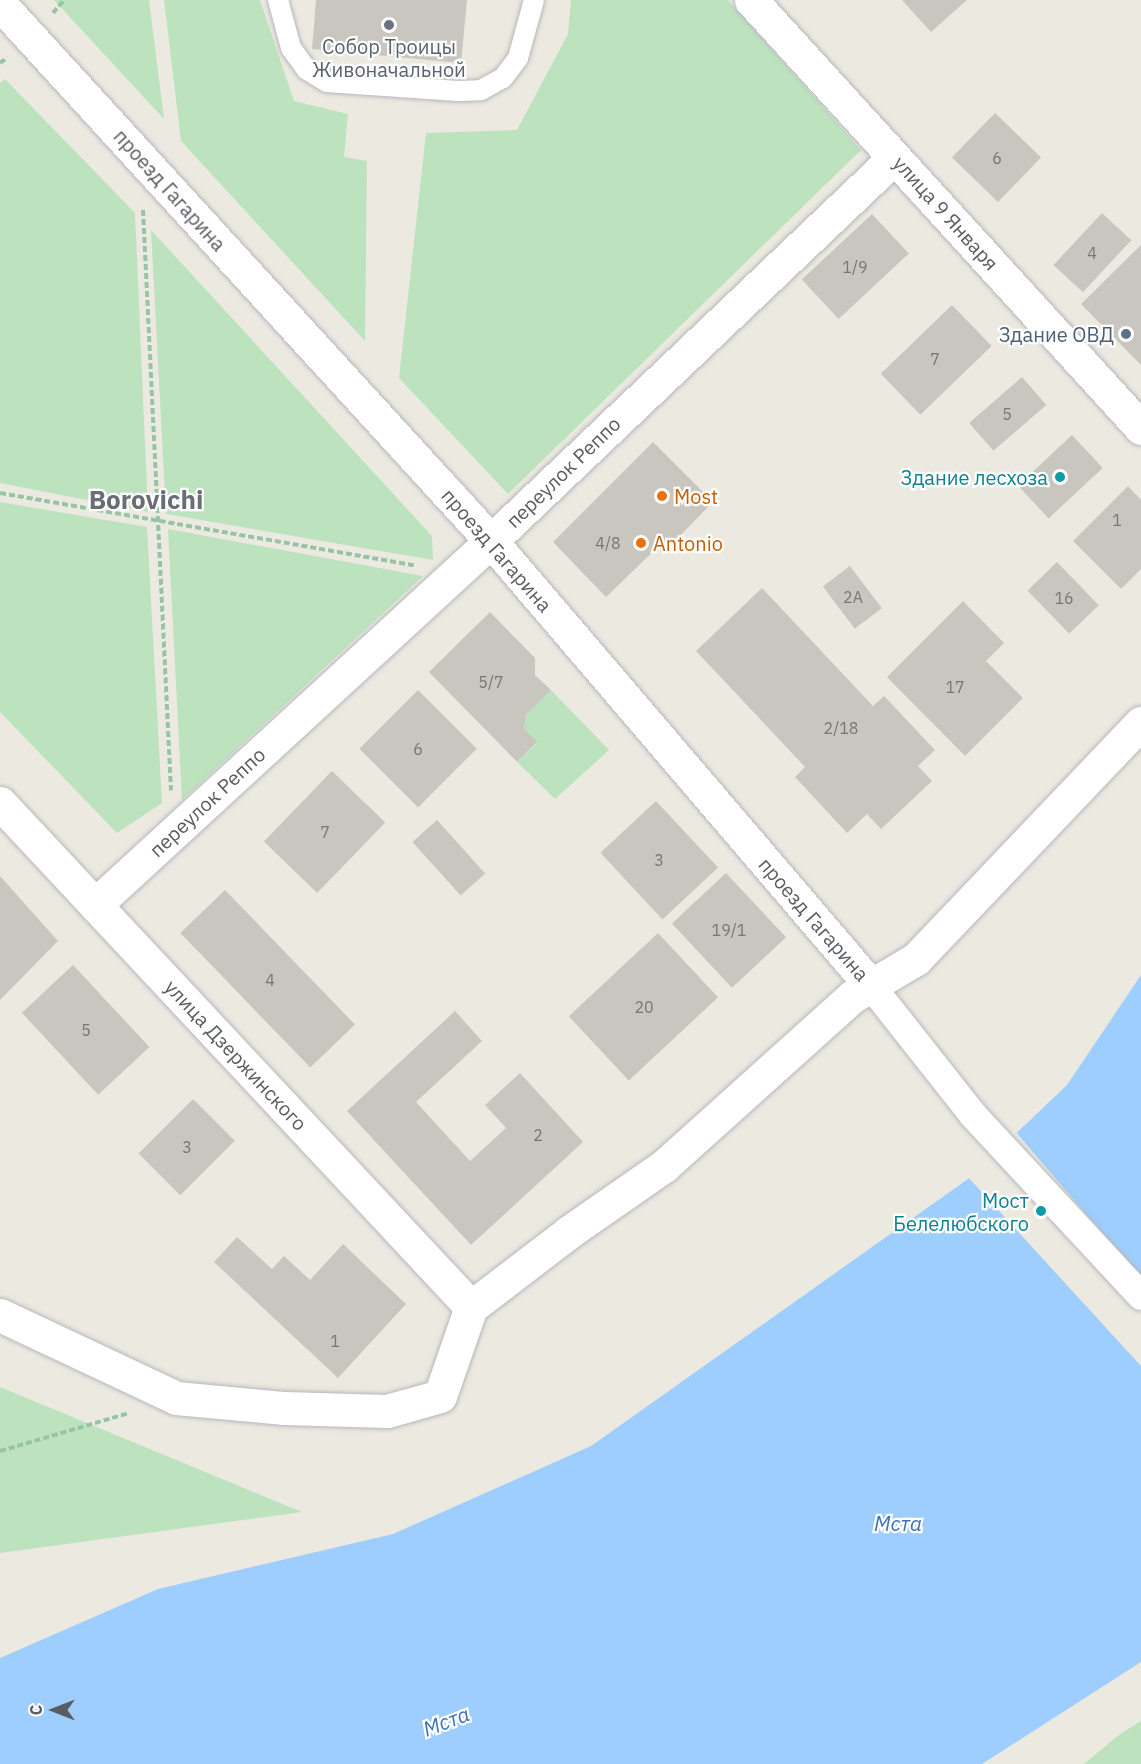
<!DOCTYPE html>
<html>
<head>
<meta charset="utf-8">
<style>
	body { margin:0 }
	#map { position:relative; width:1141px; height:1764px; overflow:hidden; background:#eceae0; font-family:"IBM Plex Sans",sans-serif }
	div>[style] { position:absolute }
	.green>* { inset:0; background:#bce3be }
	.water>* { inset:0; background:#9ecefd }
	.pier>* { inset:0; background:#eceae0 }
	.building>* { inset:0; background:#c8c6bf; transform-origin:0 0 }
	.path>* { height:4px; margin-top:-2px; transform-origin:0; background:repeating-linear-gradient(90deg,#96c4a6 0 6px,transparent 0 9px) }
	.roads { filter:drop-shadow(0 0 2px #b6b8bd) drop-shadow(0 0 2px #b6b8bd) }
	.service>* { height:20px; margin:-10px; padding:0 10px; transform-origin:10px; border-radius:10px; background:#fff }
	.pedestrian>* { height:28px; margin:-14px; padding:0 14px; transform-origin:14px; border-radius:14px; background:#fff }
	.minor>* { height:33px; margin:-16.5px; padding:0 16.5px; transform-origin:16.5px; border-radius:16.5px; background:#fff }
	.dots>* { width:16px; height:16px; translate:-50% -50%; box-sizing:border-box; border:3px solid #fff; border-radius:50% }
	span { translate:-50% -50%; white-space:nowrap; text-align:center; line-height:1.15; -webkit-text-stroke:4.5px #fff; paint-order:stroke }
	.number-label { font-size:16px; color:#757678 }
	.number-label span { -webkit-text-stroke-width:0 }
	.worship-label { font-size:20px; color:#5b616d }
	.street-label { font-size:20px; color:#595c61 }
	.service-label { font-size:20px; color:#4e5e75 }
	.right { translate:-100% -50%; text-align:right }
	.culture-label { font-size:20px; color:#0d838f }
	.food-label { font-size:20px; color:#c56008 }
	.left { translate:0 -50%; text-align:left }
	.water-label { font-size:21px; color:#4073b6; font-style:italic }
	.district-label { font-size:26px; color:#6a6e73; font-weight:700 }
	.north { position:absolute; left:24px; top:1680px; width:60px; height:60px; -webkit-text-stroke:4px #fff; paint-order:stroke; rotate:270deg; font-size:16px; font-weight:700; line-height:24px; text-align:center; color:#595c61 }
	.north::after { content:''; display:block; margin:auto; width:21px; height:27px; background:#595c61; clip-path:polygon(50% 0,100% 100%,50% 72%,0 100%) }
</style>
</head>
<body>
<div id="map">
	<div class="green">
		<div style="clip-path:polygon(54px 0,149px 0,164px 119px)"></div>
		<div style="clip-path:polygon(164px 0,260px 0,294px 101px,348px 114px,344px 157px,367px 161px,365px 341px,181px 141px)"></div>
		<div style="clip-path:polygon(571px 0,728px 0,861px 150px,508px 494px,399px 378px,426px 133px,517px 130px,568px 34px)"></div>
		<div style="clip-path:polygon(5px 79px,135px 213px,148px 512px,0 483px,0 83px)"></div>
		<div style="clip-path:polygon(151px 230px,432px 536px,433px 560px,166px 514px)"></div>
		<div style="clip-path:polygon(0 502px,147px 527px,162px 803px,117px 833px,0 712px)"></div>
		<div style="clip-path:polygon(168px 529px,423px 576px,182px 800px)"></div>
		<div style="clip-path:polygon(551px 690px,609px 750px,555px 799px,517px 762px,537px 743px,524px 728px,526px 715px)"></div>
		<div style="clip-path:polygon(0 1387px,302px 1512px,0 1553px)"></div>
		<div style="clip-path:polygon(1141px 1721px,1141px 1764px,1084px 1764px,1120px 1734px)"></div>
	</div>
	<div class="water">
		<div style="clip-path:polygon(1141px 975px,1141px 1662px,982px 1764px,0 1764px,0 1658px,158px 1589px,393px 1534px,591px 1446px,968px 1179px,1067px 1085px)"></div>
	</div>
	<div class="pier">
		<div style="clip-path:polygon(1015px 1131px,1141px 1278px,1141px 1366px,967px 1176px)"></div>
	</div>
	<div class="building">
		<div style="clip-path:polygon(316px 0,467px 0,461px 63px,312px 49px)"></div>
		<div style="clip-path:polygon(902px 0,967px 0,931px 32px)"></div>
		<div style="left:995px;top:113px;width:64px;height:62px;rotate:44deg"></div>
		<div style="left:1102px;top:213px;width:40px;height:71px;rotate:43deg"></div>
		<div style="left:872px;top:214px;width:54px;height:96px;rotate:47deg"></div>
		<div style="clip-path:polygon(1141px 245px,1141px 365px,1081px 304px)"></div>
		<div style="left:952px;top:305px;width:57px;height:99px;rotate:46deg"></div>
		<div style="left:1022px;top:377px;width:37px;height:70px;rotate:49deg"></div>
		<div style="left:1072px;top:435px;width:45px;height:74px;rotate:47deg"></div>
		<div style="clip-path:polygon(653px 442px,713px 502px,668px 548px,662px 543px,606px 597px,553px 542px)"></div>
		<div style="clip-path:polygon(1128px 486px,1141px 500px,1141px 569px,1121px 589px,1073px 541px)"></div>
		<div style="left:1057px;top:562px;width:60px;height:41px;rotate:46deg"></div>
		<div style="left:850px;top:566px;width:53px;height:34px;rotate:53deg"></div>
		<div style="clip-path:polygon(762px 588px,873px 706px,884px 696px,935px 750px,918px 766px,932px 781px,881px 829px,867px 814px,847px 833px,795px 777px,805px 767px,696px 651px)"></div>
		<div style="clip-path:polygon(963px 601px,1004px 643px,986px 661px,1023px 698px,965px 756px,887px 677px)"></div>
		<div style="clip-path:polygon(490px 612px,535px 658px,535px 675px,551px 690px,526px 715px,524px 728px,537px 742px,517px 762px,429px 672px)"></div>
		<div style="left:418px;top:690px;width:83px;height:83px;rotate:45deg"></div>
		<div style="left:332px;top:771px;width:74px;height:98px;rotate:44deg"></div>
		<div style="left:656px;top:801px;width:91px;height:76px;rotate:47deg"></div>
		<div style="left:437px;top:820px;width:72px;height:33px;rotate:48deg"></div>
		<div style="left:726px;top:873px;width:88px;height:74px;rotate:47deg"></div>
		<div style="clip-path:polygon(0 876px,58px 941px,0 1000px)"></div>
		<div style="left:225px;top:890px;width:187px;height:62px;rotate:46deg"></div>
		<div style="left:658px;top:933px;width:88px;height:122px;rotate:47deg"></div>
		<div style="left:73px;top:965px;width:112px;height:70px;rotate:47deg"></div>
		<div style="clip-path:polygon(455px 1011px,482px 1041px,416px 1102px,470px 1161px,506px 1128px,485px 1105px,520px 1073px,583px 1142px,471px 1245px,347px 1111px)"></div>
		<div style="left:193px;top:1099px;width:59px;height:77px;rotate:45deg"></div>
		<div style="clip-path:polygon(237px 1237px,272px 1269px,284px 1256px,310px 1280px,343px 1244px,406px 1304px,338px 1378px,214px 1262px)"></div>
	</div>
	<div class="path">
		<div style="left:53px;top:13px;width:17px;rotate:-50deg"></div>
		<div style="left:0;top:63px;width:9px;rotate:-36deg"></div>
		<div style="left:143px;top:210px;width:581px;rotate:87.24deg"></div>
		<div style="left:0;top:493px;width:420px;rotate:9.9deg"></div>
		<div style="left:0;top:1451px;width:134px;rotate:-16.4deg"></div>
	</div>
	<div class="roads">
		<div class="service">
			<div style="left:278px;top:0;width:50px;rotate:74.8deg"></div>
			<div style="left:291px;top:48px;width:27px;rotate:54deg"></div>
			<div style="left:307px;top:70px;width:23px;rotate:31deg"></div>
			<div style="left:327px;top:82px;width:131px;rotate:3.9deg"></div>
			<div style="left:458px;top:91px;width:23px;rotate:-2deg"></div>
			<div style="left:481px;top:90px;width:25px;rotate:-29deg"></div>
			<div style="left:503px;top:78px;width:25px;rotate:-53deg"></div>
			<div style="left:518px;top:58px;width:60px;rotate:-74.6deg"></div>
		</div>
		<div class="pedestrian">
			<div style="left:872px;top:987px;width:163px;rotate:51.7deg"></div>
			<div style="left:973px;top:1115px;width:247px;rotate:47.1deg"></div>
		</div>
		<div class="minor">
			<div style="left:751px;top:0;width:579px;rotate:47.66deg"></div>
			<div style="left:0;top:4px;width:728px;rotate:47.56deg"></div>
			<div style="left:491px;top:541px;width:587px;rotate:49.49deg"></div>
			<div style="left:0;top:803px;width:690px;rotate:46.94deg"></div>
			<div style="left:95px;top:905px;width:538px;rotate:-42.59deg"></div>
			<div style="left:491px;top:541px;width:557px;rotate:-43.55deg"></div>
			<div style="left:0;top:1315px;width:195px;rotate:25.2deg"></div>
			<div style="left:176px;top:1398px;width:107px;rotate:5.3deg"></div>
			<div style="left:283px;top:1408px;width:104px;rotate:1.7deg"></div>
			<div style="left:387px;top:1411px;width:55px;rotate:-15.8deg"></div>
			<div style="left:440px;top:1396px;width:94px;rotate:-70.8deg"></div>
			<div style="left:471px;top:1307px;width:123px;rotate:-37.4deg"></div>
			<div style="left:569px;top:1232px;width:116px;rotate:-34.8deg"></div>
			<div style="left:664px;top:1166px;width:253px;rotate:-42deg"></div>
			<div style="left:852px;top:997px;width:74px;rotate:-30.7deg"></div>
			<div style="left:916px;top:959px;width:326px;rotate:-46.4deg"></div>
		</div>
	</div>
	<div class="dots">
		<div style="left:389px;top:25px;background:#6b7280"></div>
		<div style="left:1126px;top:334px;background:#5c6f8a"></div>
		<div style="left:1060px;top:477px;background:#0f9aa8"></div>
		<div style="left:662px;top:496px;background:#e8710a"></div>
		<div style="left:641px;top:543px;background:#e8710a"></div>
		<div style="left:1041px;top:1211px;background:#0f9aa8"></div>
	</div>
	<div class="number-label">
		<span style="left:997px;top:158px">6</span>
		<span style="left:1092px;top:253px">4</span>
		<span style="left:855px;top:267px">1/9</span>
		<span style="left:935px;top:359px">7</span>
		<span style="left:1007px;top:414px">5</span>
		<span style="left:1117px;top:520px">1</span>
		<span style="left:608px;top:543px">4/8</span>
		<span style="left:853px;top:597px">2А</span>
		<span style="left:1064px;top:598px">16</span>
		<span style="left:491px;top:682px">5/7</span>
		<span style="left:955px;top:687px">17</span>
		<span style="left:841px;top:728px">2/18</span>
		<span style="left:418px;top:749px">6</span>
		<span style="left:325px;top:832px">7</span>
		<span style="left:659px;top:860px">3</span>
		<span style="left:729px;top:930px">19/1</span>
		<span style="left:270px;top:980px">4</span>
		<span style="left:644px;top:1007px">20</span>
		<span style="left:86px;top:1030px">5</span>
		<span style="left:538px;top:1135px">2</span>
		<span style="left:187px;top:1147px">3</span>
		<span style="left:335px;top:1341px">1</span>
	</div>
	<div class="worship-label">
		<span style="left:389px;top:58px">Собор Троицы<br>Живоначальной</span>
	</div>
	<div class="street-label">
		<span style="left:170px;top:190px;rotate:48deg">проезд Гагарина</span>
		<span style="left:946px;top:213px;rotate:48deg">улица 9 Января</span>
		<span style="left:563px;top:472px;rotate:-44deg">переулок Реппо</span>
		<span style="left:497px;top:550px;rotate:49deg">проезд Гагарина</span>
		<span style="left:207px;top:802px;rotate:-43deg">переулок Реппо</span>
		<span style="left:814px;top:919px;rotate:49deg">проезд Гагарина</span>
		<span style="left:236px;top:1055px;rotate:47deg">улица Дзержинского</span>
	</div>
	<div class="service-label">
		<span class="right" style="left:1114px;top:334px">Здание ОВД</span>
	</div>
	<div class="culture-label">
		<span class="right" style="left:1048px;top:477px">Здание лесхоза</span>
		<span class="right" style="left:1029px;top:1212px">Мост<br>Белелюбского</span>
	</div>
	<div class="food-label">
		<span class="left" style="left:674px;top:496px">Most</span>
		<span class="left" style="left:653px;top:543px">Antonio</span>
	</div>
	<div class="water-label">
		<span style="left:898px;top:1523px">Мста</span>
		<span style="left:446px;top:1721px;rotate:-21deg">Мста</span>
	</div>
	<div class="district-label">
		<span style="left:146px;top:500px">Borovichi</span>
	</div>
	<div class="north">С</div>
</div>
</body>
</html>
